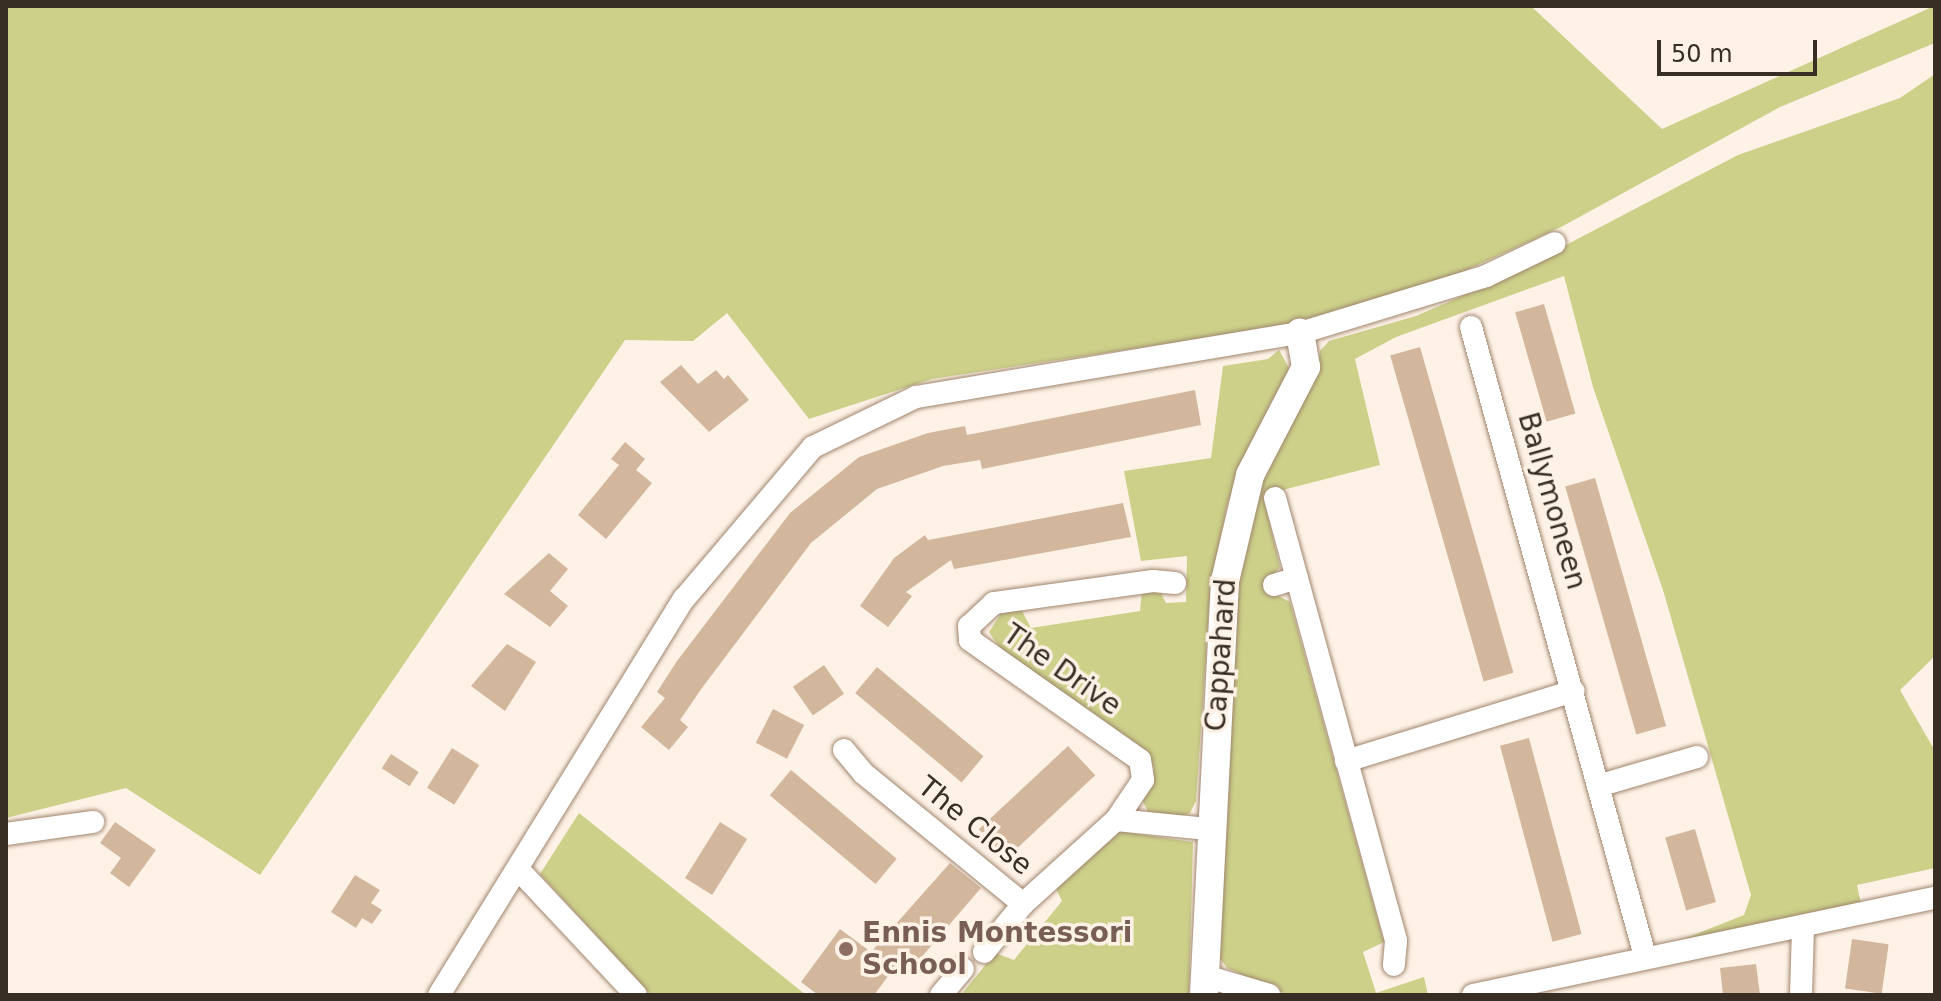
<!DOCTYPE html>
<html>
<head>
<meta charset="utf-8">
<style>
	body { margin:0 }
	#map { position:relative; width:1941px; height:1001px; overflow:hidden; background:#fef2e7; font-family:"DejaVu Sans",sans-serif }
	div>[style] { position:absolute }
	.green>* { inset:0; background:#ccd089 }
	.building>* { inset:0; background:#d3b79d; transform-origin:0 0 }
	.roads { filter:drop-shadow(0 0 2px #a0856d) drop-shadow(0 0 2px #a0856d) }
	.minor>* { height:22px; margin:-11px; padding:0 11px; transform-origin:11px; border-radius:11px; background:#fff }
	.major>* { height:28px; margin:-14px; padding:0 14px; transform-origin:14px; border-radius:14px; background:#fff }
	.dots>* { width:22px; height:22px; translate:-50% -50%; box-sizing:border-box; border:4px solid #fef2e7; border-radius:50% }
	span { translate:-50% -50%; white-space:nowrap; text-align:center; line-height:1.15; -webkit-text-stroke:7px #fef2e7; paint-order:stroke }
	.street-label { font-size:28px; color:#392e24 }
	.education-label { font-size:28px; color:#785e54; font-weight:700 }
	.left { translate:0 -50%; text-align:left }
	.frame { position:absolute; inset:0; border:8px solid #392e24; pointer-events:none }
	.scale { position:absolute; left:1657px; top:40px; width:160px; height:36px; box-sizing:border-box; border:4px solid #392e24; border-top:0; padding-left:10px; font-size:24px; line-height:28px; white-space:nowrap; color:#392e24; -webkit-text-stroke:6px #fef2e7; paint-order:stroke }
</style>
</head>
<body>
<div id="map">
	<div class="green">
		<div style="clip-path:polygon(6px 6px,1531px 6px,1662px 129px,1934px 6px,1935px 43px,1780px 107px,1563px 226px,1403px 299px,1343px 317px,932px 379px,809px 419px,727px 313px,693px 341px,625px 340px,260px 875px,126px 788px,6px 818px)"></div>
		<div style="clip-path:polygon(1935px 74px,1935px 656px,1900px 690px,1935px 751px,1935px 868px,1857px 885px,1861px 904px,1676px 942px,1744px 915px,1751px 895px,1663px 590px,1593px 387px,1564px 276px,1396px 337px,1355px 359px,1380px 465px,1263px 495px,1280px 567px,1270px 579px,1271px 592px,1290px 602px,1384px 942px,1363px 952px,1376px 993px,1424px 977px,1428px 995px,1288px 995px,1227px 968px,1219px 957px,1220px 773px,1241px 547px,1273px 453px,1317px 375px,1320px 351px,1329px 341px,1416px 316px,1499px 280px,1738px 155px,1900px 98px)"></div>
		<div style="clip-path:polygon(1279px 350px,1291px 372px,1251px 443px,1228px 502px,1211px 581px,1196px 801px,1190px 813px,1177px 818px,1150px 815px,1142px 800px,1154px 768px,1144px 749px,1001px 649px,989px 632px,1002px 612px,1021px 609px,1031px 628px,1140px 611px,1142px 591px,1160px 591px,1166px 603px,1186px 602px,1187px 556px,1141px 561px,1124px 471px,1211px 458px,1223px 366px,1268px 359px)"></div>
		<div style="clip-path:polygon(579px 813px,806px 995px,651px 995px,540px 874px)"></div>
		<div style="clip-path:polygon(1117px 831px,1193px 842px,1189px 995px,961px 995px,995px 953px,1014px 960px,1062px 901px,1056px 889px)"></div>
	</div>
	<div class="building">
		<div style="left:1544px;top:304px;width:114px;height:30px;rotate:74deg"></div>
		<div style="left:1420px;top:347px;width:339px;height:31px;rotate:74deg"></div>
		<div style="clip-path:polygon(681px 365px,698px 384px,716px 370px,724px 379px,728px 375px,749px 400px,709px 432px,660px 382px)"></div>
		<div style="clip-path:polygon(1195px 390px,1201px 425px,982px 469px,980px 460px,943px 466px,877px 489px,811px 543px,702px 688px,680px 720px,688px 727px,669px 750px,641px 727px,665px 698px,657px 692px,677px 661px,790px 513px,859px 457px,928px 433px,965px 426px,967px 435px)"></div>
		<div style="clip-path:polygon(625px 442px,645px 459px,636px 470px,652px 483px,606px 539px,578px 515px,619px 465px,611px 459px)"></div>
		<div style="left:1595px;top:478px;width:258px;height:31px;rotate:74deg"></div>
		<div style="clip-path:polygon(1123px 503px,1131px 537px,954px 569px,951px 560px,906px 592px,912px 596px,888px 627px,860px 606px,894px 558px,925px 535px,928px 540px)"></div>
		<div style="clip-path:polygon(549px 553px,568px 569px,550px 591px,568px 606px,550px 627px,504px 594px)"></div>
		<div style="clip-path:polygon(507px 644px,536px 662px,505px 711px,471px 686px)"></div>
		<div style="left:824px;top:665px;width:35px;height:38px;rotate:55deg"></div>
		<div style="left:877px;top:667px;width:139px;height:34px;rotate:40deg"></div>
		<div style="left:773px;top:709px;width:35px;height:38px;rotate:27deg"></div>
		<div style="left:1529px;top:738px;width:203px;height:30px;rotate:75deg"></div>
		<div style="left:1068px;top:746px;width:40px;height:122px;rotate:47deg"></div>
		<div style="left:452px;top:748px;width:32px;height:47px;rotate:32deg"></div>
		<div style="left:391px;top:754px;width:33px;height:17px;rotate:33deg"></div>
		<div style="left:791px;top:770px;width:138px;height:33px;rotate:40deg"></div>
		<div style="clip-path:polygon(115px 822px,156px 850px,129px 887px,110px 873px,121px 858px,100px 843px)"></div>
		<div style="left:720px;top:822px;width:32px;height:66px;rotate:32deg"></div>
		<div style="left:1695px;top:829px;width:76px;height:31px;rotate:74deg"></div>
		<div style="clip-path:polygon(950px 863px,981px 888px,919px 960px,907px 951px,874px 995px,818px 995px,801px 982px,840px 929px,871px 952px)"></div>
		<div style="clip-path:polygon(355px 875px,380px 890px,371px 903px,382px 910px,372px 924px,362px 918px,356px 928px,331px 912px)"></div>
		<div style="left:1852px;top:939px;width:37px;height:50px;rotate:8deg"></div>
		<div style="clip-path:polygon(1756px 964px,1760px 995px,1723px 995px,1720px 968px)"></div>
	</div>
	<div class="roads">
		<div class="minor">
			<div style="left:1471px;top:327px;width:653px;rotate:74.54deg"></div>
			<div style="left:1275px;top:498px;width:459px;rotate:74.7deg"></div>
			<div style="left:1396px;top:941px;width:24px;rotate:95deg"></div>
			<div style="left:1175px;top:583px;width:22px;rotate:-175deg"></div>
			<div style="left:1153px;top:581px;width:161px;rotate:172.1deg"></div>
			<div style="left:994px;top:603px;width:34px;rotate:137deg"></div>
			<div style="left:969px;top:626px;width:14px;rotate:86deg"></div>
			<div style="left:970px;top:640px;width:208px;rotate:35.2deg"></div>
			<div style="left:1140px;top:760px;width:20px;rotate:81deg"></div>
			<div style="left:1143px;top:780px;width:48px;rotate:124deg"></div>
			<div style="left:1116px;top:820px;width:92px;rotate:5.6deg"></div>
			<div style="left:1274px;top:585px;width:24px;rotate:-17deg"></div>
			<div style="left:844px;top:750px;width:30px;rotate:50deg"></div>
			<div style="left:863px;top:773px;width:207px;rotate:39.3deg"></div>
			<div style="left:1346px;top:761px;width:238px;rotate:-17.1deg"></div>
			<div style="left:1601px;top:785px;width:100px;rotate:-16.3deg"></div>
			<div style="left:6px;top:834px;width:88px;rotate:-7.9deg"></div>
			<div style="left:519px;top:870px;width:171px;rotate:46.9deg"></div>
			<div style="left:984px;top:952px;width:62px;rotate:-50.9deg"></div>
			<div style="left:1023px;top:904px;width:125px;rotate:-42.1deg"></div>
			<div style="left:1205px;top:976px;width:67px;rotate:16.5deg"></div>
			<div style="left:439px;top:995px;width:466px;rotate:-58.3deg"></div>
			<div style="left:684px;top:599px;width:199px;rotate:-49.7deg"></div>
			<div style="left:813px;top:447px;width:114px;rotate:-25.9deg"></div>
			<div style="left:916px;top:397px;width:389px;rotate:-9.5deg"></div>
			<div style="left:1300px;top:333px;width:195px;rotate:-17deg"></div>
			<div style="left:1486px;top:276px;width:76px;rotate:-25.6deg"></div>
			<div style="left:941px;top:995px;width:34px;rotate:-50deg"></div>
			<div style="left:1473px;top:995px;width:472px;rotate:-11.9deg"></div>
			<div style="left:1801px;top:995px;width:68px;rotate:-88.3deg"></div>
		</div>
		<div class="major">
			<div style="left:1204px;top:995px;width:415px;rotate:-87.1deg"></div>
			<div style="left:1225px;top:581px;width:109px;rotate:-76.7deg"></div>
			<div style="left:1250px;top:475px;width:122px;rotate:-62.6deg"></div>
			<div style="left:1306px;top:367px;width:35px;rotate:-100deg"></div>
		</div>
	</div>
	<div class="dots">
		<div style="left:846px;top:949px;background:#8d6e63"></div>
	</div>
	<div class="street-label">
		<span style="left:1552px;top:501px;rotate:74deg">Ballymoneen</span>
		<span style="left:1221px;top:655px;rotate:-86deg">Cappahard</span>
		<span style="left:1062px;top:670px;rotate:35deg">The Drive</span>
		<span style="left:975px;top:826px;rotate:39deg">The Close</span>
	</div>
	<div class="education-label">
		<span class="left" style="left:862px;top:949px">Ennis Montessori<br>School</span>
	</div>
	<div class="frame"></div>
	<div class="scale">50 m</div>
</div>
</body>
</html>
